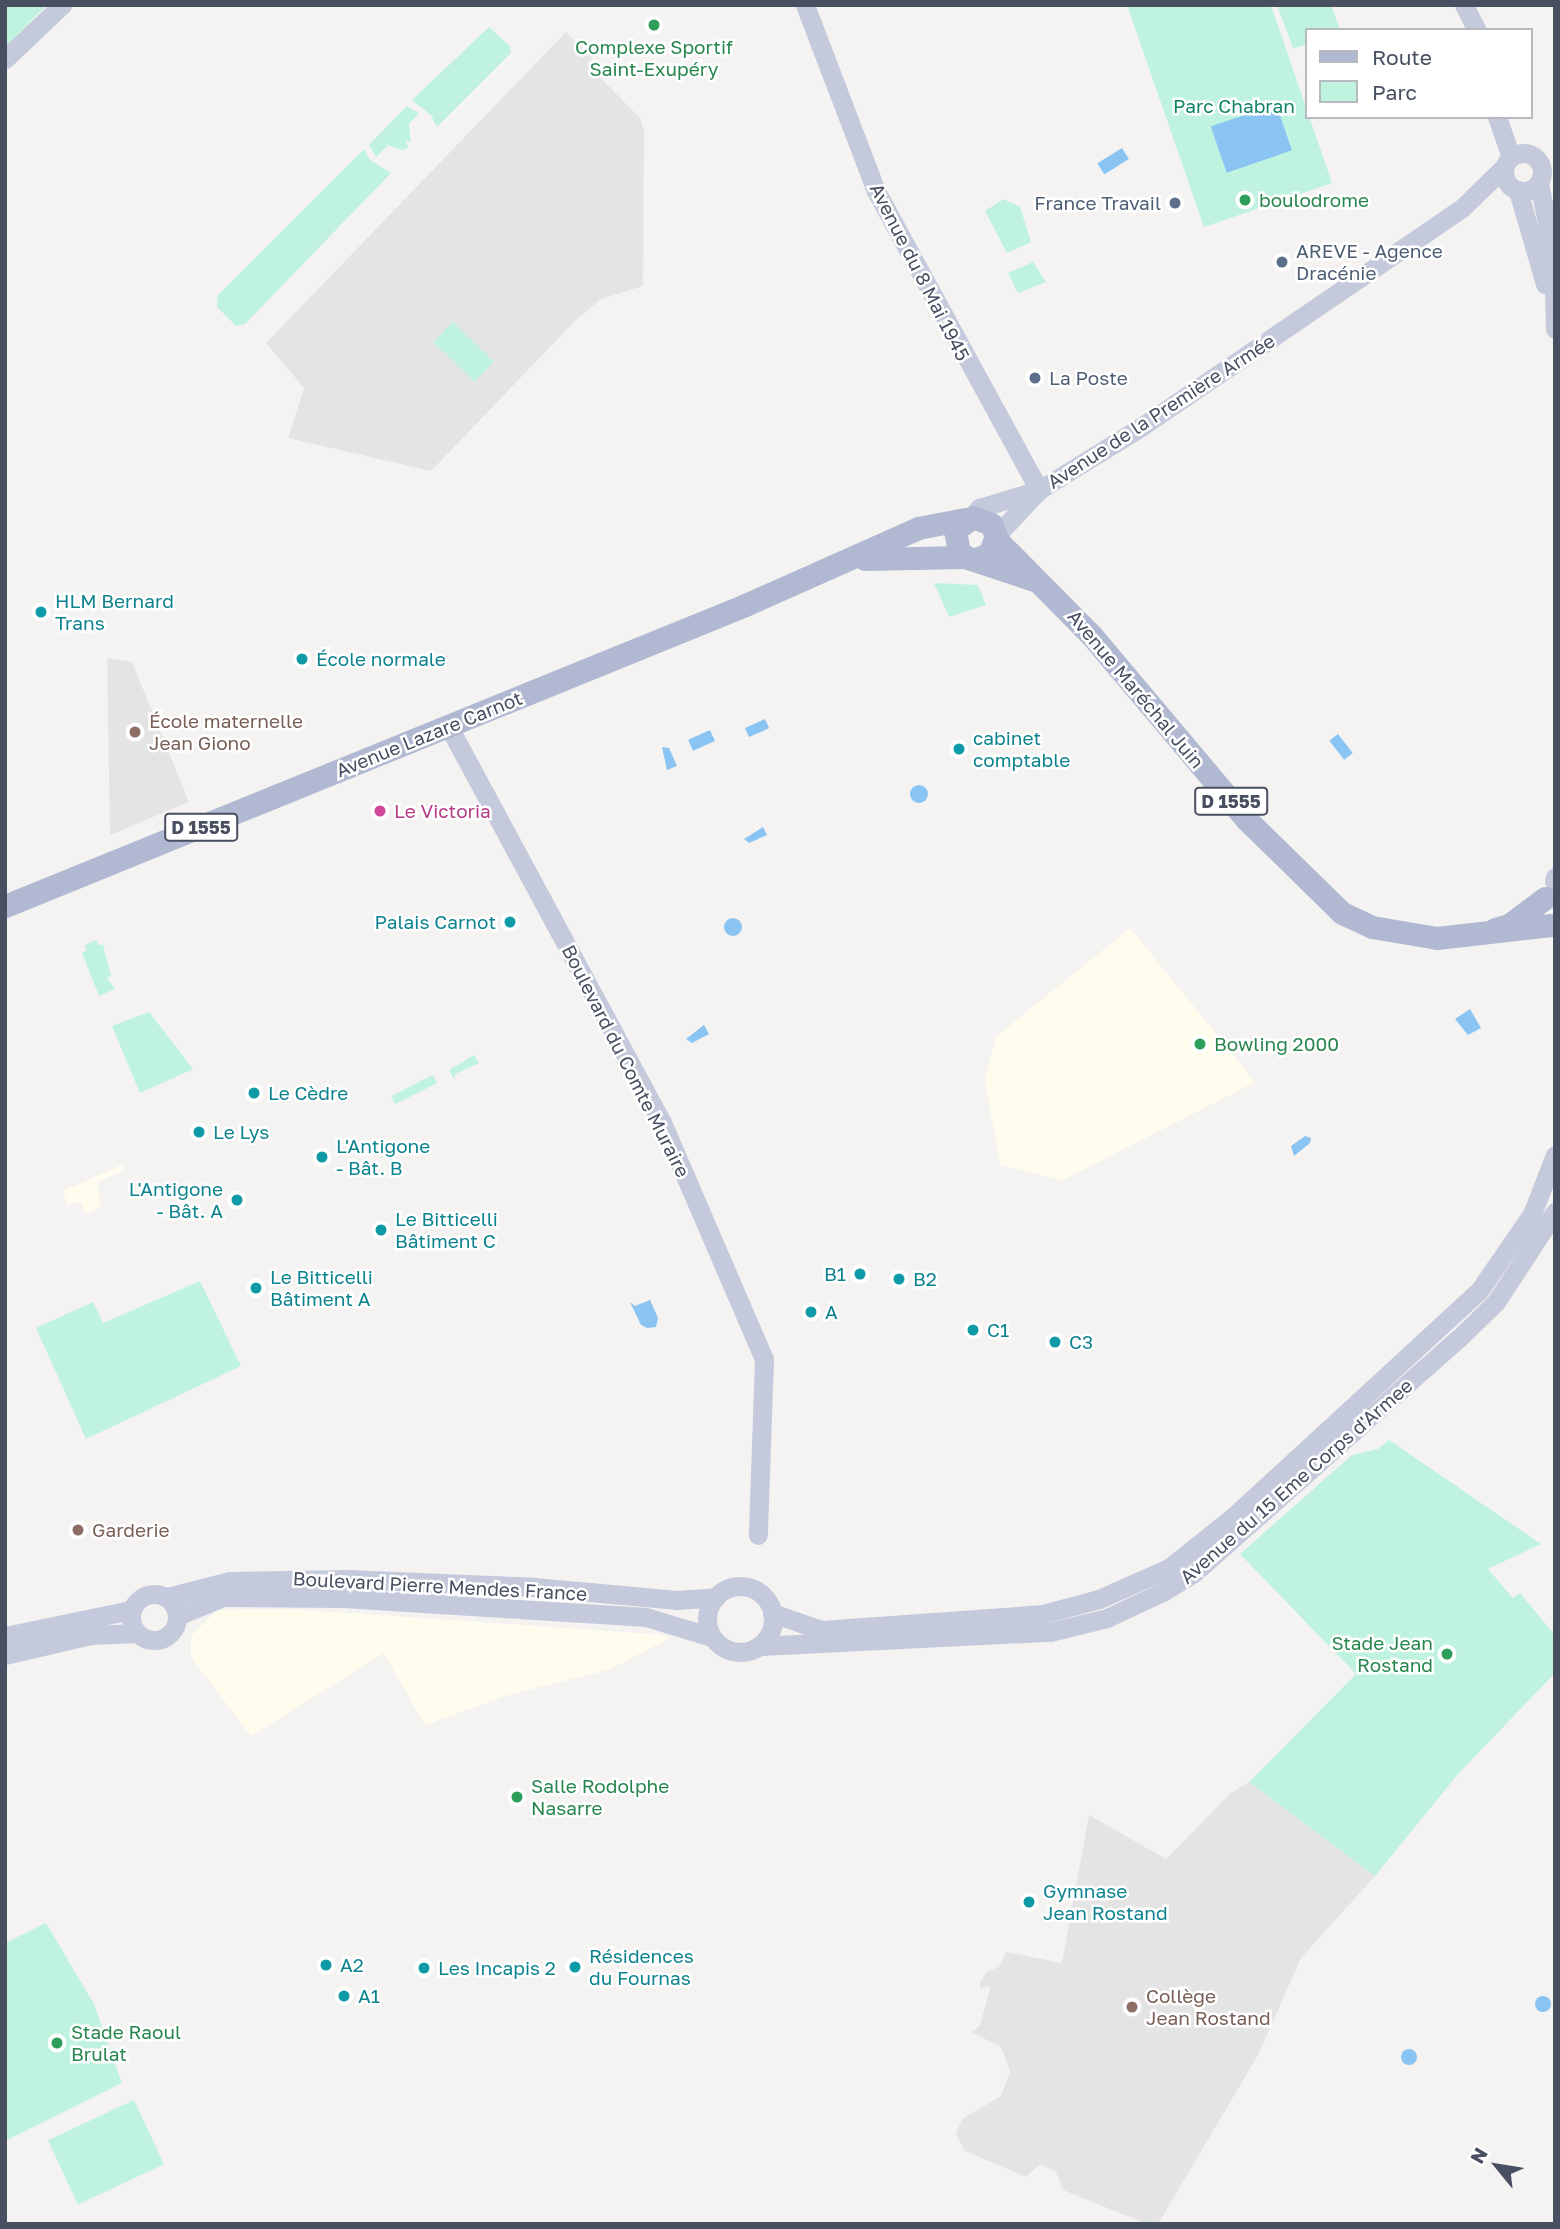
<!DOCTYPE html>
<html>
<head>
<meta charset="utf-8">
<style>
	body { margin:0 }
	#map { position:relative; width:1560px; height:2229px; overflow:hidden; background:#f4f3f2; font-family:"Golos Text",sans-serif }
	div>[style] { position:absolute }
	.commercial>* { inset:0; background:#fefded }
	.education>* { inset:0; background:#e5e4e4 }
	.green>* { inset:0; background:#bff3e0; transform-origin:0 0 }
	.water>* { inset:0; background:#8ac4f2; transform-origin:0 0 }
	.round { border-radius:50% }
	.secondary>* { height:19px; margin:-9.5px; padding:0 9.5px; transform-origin:9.5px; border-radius:9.5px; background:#c4cadb }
	.secondary>.ring { margin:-9.5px; padding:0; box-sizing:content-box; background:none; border:19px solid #c4cadb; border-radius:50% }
	.primary>* { height:23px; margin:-11.5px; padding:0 11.5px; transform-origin:11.5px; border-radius:11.5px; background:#b1b9d2 }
	.dots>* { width:19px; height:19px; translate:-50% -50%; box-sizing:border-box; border:4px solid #fff; border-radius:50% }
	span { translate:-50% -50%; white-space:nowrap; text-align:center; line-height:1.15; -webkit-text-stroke:5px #fff; paint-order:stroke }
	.shield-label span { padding:2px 5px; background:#fff; border:2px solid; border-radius:5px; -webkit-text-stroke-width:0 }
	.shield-label { font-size:18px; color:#484f61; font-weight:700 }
	.leisure-label { font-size:19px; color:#27864d }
	.left { translate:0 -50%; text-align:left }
	.right { translate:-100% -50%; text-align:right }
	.park-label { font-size:19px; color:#128466 }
	.service-label { font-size:19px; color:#4e5e75 }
	.street-label { font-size:19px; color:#484f61 }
	.culture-label { font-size:19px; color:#0d838f }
	.education-label { font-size:19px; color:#785e54 }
	.hotel-label { font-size:19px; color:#b23c85 }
	.frame { position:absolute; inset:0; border:7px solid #484f61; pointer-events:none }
	.legend { position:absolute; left:1305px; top:28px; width:228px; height:91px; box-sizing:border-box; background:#fff; border:2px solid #b6b9c0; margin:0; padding:9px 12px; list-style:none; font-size:21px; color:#484f61 }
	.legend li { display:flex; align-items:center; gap:14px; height:35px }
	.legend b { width:35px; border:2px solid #b6b9c0 }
	.north { position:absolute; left:1462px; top:2131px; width:70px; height:70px; -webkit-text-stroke:5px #fff; paint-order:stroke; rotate:300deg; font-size:19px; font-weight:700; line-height:28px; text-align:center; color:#484f61 }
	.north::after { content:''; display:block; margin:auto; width:24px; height:32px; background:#484f61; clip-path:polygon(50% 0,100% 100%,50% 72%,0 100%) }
</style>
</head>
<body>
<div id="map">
	<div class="commercial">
		<div style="clip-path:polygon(1130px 928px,1255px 1082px,1063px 1180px,1000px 1165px,985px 1079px,996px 1037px)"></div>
		<div style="clip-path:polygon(122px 1165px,124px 1170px,97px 1182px,101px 1206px,86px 1214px,81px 1202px,67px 1204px,63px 1191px)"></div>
		<div style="clip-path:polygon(290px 1609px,665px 1635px,668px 1639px,608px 1670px,508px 1695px,425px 1725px,384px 1653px,251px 1736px,191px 1657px,191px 1636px,217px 1610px)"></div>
	</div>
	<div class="education">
		<div style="clip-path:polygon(566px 32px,593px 58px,587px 64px,640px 118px,644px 131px,643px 286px,601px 299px,576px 320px,431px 471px,288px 438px,304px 388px,266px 343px)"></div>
		<div style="clip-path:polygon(107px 658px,132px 662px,189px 802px,110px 835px)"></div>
		<div style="clip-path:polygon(1249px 1782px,1375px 1876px,1301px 1958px,1258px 2055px,1158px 2224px,1147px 2224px,1063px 2190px,1056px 2172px,1040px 2164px,1026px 2177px,965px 2151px,956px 2134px,962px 2119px,1001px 2096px,1010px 2071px,1001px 2047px,971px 2032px,980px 2025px,991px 1986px,980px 1988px,980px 1982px,988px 1971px,999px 1967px,1006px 1952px,1062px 1963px,1089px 1815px,1166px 1859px,1231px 1793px)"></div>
	</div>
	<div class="green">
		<div style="clip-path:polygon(5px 5px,47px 5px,5px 47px)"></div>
		<div style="clip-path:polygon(1127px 5px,1271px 5px,1332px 183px,1204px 227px)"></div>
		<div style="clip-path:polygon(1277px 5px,1331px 5px,1340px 30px,1306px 30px,1306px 45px,1293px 48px)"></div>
		<div style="clip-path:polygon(489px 27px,510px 46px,511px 53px,437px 127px,431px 115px,412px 100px)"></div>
		<div style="clip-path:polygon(407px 106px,419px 113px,409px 124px,411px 144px,406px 139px,408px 148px,401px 150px,388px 145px,376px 157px,369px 145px)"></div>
		<div style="clip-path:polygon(364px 149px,370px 160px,391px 173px,245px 324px,236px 326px,217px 307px,218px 295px)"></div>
		<div style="clip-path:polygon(1003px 199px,1020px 207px,1031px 242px,1007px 253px,985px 211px)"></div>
		<div style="clip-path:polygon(1033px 262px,1046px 282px,1018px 293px,1008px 273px)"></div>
		<div style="left:453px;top:322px;width:57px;height:28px;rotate:44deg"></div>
		<div style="clip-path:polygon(934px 583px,978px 585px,986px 605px,949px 617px)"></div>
		<div style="clip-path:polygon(96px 940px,99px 946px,103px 944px,111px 976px,107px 978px,115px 989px,99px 996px,82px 953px,87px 950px,85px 945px)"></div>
		<div style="clip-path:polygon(149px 1012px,193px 1069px,140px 1093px,112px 1026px)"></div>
		<div style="clip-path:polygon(474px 1055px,479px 1063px,455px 1074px,455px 1080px,449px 1070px)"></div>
		<div style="left:433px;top:1075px;width:9px;height:47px;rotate:63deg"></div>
		<div style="clip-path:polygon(200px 1281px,241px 1366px,86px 1439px,36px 1328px,93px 1302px,103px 1323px)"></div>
		<div style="clip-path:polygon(1389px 1440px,1541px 1544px,1488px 1569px,1513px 1598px,1520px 1593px,1555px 1635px,1555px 1673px,1459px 1773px,1375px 1876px,1249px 1782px,1356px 1674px,1240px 1554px,1352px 1455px,1378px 1449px)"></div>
		<div style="clip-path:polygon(46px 1923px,94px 2004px,122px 2083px,5px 2141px,5px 1943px)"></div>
		<div style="left:134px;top:2100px;width:71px;height:95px;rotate:65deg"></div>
	</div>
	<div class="water">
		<div style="left:1276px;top:104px;width:49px;height:69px;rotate:71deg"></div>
		<div style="left:1122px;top:148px;width:13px;height:29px;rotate:58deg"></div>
		<div style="left:765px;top:719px;width:10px;height:22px;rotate:66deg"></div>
		<div style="left:710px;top:730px;width:12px;height:24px;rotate:66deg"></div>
		<div style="left:1338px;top:734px;width:24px;height:11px;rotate:52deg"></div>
		<div style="clip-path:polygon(662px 747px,669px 748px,677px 766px,667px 770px)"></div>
		<div class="round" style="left:910px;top:785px;width:18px;height:18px"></div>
		<div style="clip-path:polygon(763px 827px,767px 835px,749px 843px,744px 839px)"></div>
		<div class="round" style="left:724px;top:918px;width:18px;height:18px"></div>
		<div style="clip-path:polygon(1470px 1009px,1481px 1028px,1468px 1035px,1455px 1019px)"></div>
		<div style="clip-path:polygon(704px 1025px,709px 1034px,692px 1043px,686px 1039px)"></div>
		<div style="clip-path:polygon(1305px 1136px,1311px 1138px,1310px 1143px,1294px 1156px,1291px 1146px)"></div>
		<div style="clip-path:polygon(650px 1300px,658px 1318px,656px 1327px,647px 1328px,641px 1325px,630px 1302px,635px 1306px)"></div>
		<div class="round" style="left:1535px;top:1996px;width:16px;height:16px"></div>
		<div class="round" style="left:1401px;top:2049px;width:16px;height:16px"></div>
	</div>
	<div class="secondary">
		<div style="left:805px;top:5px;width:199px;rotate:69.1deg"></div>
		<div style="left:876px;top:191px;width:341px;rotate:61.4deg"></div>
		<div style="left:1464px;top:5px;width:28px;rotate:63deg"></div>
		<div style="left:5px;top:59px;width:79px;rotate:-43.5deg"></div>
		<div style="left:1497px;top:117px;width:42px;rotate:70.7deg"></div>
		<div class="ring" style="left:1504px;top:153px;width:19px;height:19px"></div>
		<div style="left:1539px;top:183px;width:71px;rotate:78.7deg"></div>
		<div style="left:1553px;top:253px;width:76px;rotate:88.5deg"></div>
		<div style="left:1518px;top:191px;width:97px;rotate:73.8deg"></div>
		<div style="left:973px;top:517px;width:11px;rotate:-56deg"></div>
		<div style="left:979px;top:508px;width:63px;rotate:-16.7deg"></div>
		<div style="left:1039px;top:490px;width:120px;rotate:-31.7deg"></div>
		<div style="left:1141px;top:427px;width:387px;rotate:-34.3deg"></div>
		<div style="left:1461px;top:209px;width:60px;rotate:-44.3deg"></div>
		<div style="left:996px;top:536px;width:62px;rotate:-47deg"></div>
		<div style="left:449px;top:727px;width:447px;rotate:61.7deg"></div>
		<div style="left:661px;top:1120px;width:260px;rotate:66.7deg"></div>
		<div style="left:764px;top:1359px;width:176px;rotate:92deg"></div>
		<div style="left:1554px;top:881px;width:4px;rotate:-76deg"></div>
		<div class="ring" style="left:707px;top:1586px;width:47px;height:47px"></div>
		<div class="ring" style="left:131px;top:1594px;width:27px;height:27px"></div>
		<div style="left:167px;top:1597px;width:65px;rotate:-14.3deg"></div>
		<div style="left:230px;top:1581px;width:117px;rotate:-1deg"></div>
		<div style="left:347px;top:1579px;width:187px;rotate:2.4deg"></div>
		<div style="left:534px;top:1587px;width:144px;rotate:5.2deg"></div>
		<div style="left:677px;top:1600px;width:39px;rotate:-4deg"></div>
		<div style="left:772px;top:1613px;width:52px;rotate:19.1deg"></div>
		<div style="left:821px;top:1630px;width:223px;rotate:-4.1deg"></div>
		<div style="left:1043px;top:1614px;width:58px;rotate:-15deg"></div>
		<div style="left:1099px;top:1599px;width:77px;rotate:-23.9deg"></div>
		<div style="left:1169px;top:1568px;width:83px;rotate:-38.7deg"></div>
		<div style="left:1234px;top:1516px;width:333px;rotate:-42.6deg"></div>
		<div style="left:1479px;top:1291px;width:93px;rotate:-55.5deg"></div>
		<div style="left:1532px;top:1214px;width:63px;rotate:-68.7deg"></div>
		<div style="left:177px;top:1616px;width:50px;rotate:-22.4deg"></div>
		<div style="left:223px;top:1597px;width:121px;rotate:0.5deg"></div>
		<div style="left:344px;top:1598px;width:303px;rotate:3.6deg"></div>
		<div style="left:646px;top:1617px;width:69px;rotate:16.9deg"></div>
		<div style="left:5px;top:1636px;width:129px;rotate:-11.7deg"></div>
		<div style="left:759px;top:1646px;width:291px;rotate:-2.8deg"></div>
		<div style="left:1050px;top:1632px;width:59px;rotate:-13.8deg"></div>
		<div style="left:1107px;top:1618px;width:63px;rotate:-25.3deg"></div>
		<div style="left:1164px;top:1591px;width:35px;rotate:-31deg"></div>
		<div style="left:1194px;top:1573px;width:353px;rotate:-41.6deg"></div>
		<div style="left:1458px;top:1339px;width:53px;rotate:-44.2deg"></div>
		<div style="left:1496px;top:1302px;width:108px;rotate:-56.8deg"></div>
		<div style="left:5px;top:1655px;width:87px;rotate:-13.2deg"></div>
		<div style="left:90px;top:1635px;width:47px;rotate:-2.4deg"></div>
	</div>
	<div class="primary">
		<div style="left:996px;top:539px;width:136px;rotate:45.3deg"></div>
		<div style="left:1092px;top:636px;width:239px;rotate:49.9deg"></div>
		<div style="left:1246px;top:819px;width:134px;rotate:44.4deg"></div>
		<div style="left:1342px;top:913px;width:33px;rotate:25deg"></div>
		<div style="left:1372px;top:927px;width:66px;rotate:9.6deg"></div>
		<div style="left:1437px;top:938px;width:115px;rotate:-6.5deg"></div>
		<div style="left:865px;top:559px;width:99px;rotate:-1.2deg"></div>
		<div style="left:976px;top:559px;width:14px;rotate:-21deg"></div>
		<div style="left:989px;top:554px;width:19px;rotate:-69deg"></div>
		<div style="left:996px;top:536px;width:13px;rotate:-113deg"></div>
		<div style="left:991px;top:524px;width:19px;rotate:-159deg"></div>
		<div style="left:973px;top:517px;width:22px;rotate:144deg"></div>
		<div style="left:955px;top:530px;width:22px;rotate:80deg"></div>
		<div style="left:959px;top:552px;width:11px;rotate:34deg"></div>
		<div style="left:968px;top:558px;width:73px;rotate:18.4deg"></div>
		<div style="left:5px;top:906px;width:797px;rotate:-22.12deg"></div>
		<div style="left:743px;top:606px;width:192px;rotate:-24deg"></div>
		<div style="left:918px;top:528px;width:48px;rotate:-10.8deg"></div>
		<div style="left:1495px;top:929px;width:15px;rotate:-16deg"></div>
		<div style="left:1509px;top:925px;width:45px;rotate:-36.9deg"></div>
	</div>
	<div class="dots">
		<div style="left:654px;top:25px;background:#2e9e5b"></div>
		<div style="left:1245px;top:200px;background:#2e9e5b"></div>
		<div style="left:1175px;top:203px;background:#5c6f8a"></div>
		<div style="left:1282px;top:262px;background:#5c6f8a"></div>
		<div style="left:1035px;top:378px;background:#5c6f8a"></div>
		<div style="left:41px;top:612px;background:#0f9aa8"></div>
		<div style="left:302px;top:659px;background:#0f9aa8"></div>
		<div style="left:135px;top:732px;background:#8d6e63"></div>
		<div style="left:959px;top:749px;background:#0f9aa8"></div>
		<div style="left:380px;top:811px;background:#d1479c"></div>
		<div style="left:510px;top:922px;background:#0f9aa8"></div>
		<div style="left:1200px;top:1044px;background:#2e9e5b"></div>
		<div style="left:254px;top:1093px;background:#0f9aa8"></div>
		<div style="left:199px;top:1132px;background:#0f9aa8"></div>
		<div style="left:322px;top:1157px;background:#0f9aa8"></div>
		<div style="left:237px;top:1200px;background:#0f9aa8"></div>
		<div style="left:381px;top:1230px;background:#0f9aa8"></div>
		<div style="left:860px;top:1274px;background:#0f9aa8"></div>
		<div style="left:899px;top:1279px;background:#0f9aa8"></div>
		<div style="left:256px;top:1288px;background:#0f9aa8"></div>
		<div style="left:811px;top:1312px;background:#0f9aa8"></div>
		<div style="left:973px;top:1330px;background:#0f9aa8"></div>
		<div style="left:1055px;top:1342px;background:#0f9aa8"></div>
		<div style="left:78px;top:1530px;background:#8d6e63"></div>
		<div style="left:1447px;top:1654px;background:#2e9e5b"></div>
		<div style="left:517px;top:1797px;background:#2e9e5b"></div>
		<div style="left:1029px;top:1902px;background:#0f9aa8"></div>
		<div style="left:326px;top:1965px;background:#0f9aa8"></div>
		<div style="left:575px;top:1967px;background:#0f9aa8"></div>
		<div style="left:424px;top:1968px;background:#0f9aa8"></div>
		<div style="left:344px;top:1996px;background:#0f9aa8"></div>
		<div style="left:1132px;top:2007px;background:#8d6e63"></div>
		<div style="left:57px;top:2043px;background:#2e9e5b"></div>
	</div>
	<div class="shield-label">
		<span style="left:1231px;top:801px">D 1555</span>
		<span style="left:201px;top:827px">D 1555</span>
	</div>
	<div class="leisure-label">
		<span style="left:654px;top:58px">Complexe Sportif<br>Saint-Exupéry</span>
		<span class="left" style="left:1259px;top:200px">boulodrome</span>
		<span class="left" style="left:1214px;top:1044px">Bowling 2000</span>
		<span class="right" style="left:1433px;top:1654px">Stade Jean<br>Rostand</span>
		<span class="left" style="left:531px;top:1797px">Salle Rodolphe<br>Nasarre</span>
		<span class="left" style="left:71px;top:2043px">Stade Raoul<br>Brulat</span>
	</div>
	<div class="park-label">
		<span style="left:1234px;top:106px">Parc Chabran</span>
	</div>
	<div class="service-label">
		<span class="right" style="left:1161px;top:203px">France Travail</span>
		<span class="left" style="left:1296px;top:262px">AREVE - Agence<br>Dracénie</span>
		<span class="left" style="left:1049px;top:378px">La Poste</span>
	</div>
	<div class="street-label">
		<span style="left:920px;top:272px;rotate:63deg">Avenue du 8 Mai 1945</span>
		<span style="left:1161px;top:411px;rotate:-33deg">Avenue de la Première Armée</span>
		<span style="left:1136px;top:689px;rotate:50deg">Avenue Maréchal Juin</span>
		<span style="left:429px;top:734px;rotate:-22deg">Avenue Lazare Carnot</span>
		<span style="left:626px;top:1061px;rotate:63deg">Boulevard du Comte Muraire</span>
		<span style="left:1296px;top:1481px;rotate:-41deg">Avenue du 15 Eme Corps d'Armee</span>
		<span style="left:440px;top:1586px;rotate:3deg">Boulevard Pierre Mendes France</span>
	</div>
	<div class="culture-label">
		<span class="left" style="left:55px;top:612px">HLM Bernard<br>Trans</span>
		<span class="left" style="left:316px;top:659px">École normale</span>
		<span class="left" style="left:973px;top:749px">cabinet<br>comptable</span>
		<span class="right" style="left:496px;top:922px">Palais Carnot</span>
		<span class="left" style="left:268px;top:1093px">Le Cèdre</span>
		<span class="left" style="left:213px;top:1132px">Le Lys</span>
		<span class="left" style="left:336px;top:1157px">L'Antigone<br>- Bât. B</span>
		<span class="right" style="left:223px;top:1200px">L'Antigone<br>- Bât. A</span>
		<span class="left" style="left:395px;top:1230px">Le Bitticelli<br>Bâtiment C</span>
		<span class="right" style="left:846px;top:1274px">B1</span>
		<span class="left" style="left:270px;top:1288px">Le Bitticelli<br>Bâtiment A</span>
		<span class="left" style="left:913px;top:1279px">B2</span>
		<span class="left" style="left:825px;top:1312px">A</span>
		<span class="left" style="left:987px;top:1330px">C1</span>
		<span class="left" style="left:1069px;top:1342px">C3</span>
		<span class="left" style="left:1043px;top:1902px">Gymnase<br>Jean Rostand</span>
		<span class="left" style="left:589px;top:1967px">Résidences<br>du Fournas</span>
		<span class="left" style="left:340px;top:1965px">A2</span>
		<span class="left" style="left:438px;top:1968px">Les Incapis 2</span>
		<span class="left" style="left:358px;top:1996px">A1</span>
	</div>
	<div class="education-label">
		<span class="left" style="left:149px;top:732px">École maternelle<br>Jean Giono</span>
		<span class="left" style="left:92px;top:1530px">Garderie</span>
		<span class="left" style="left:1146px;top:2007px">Collège<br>Jean Rostand</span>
	</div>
	<div class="hotel-label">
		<span class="left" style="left:394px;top:811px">Le Victoria</span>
	</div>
	<div class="frame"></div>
	<ul class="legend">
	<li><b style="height:9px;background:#b1b9d2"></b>Route</li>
	<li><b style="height:19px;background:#bff3e0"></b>Parc</li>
	</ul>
	<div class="north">N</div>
</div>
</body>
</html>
